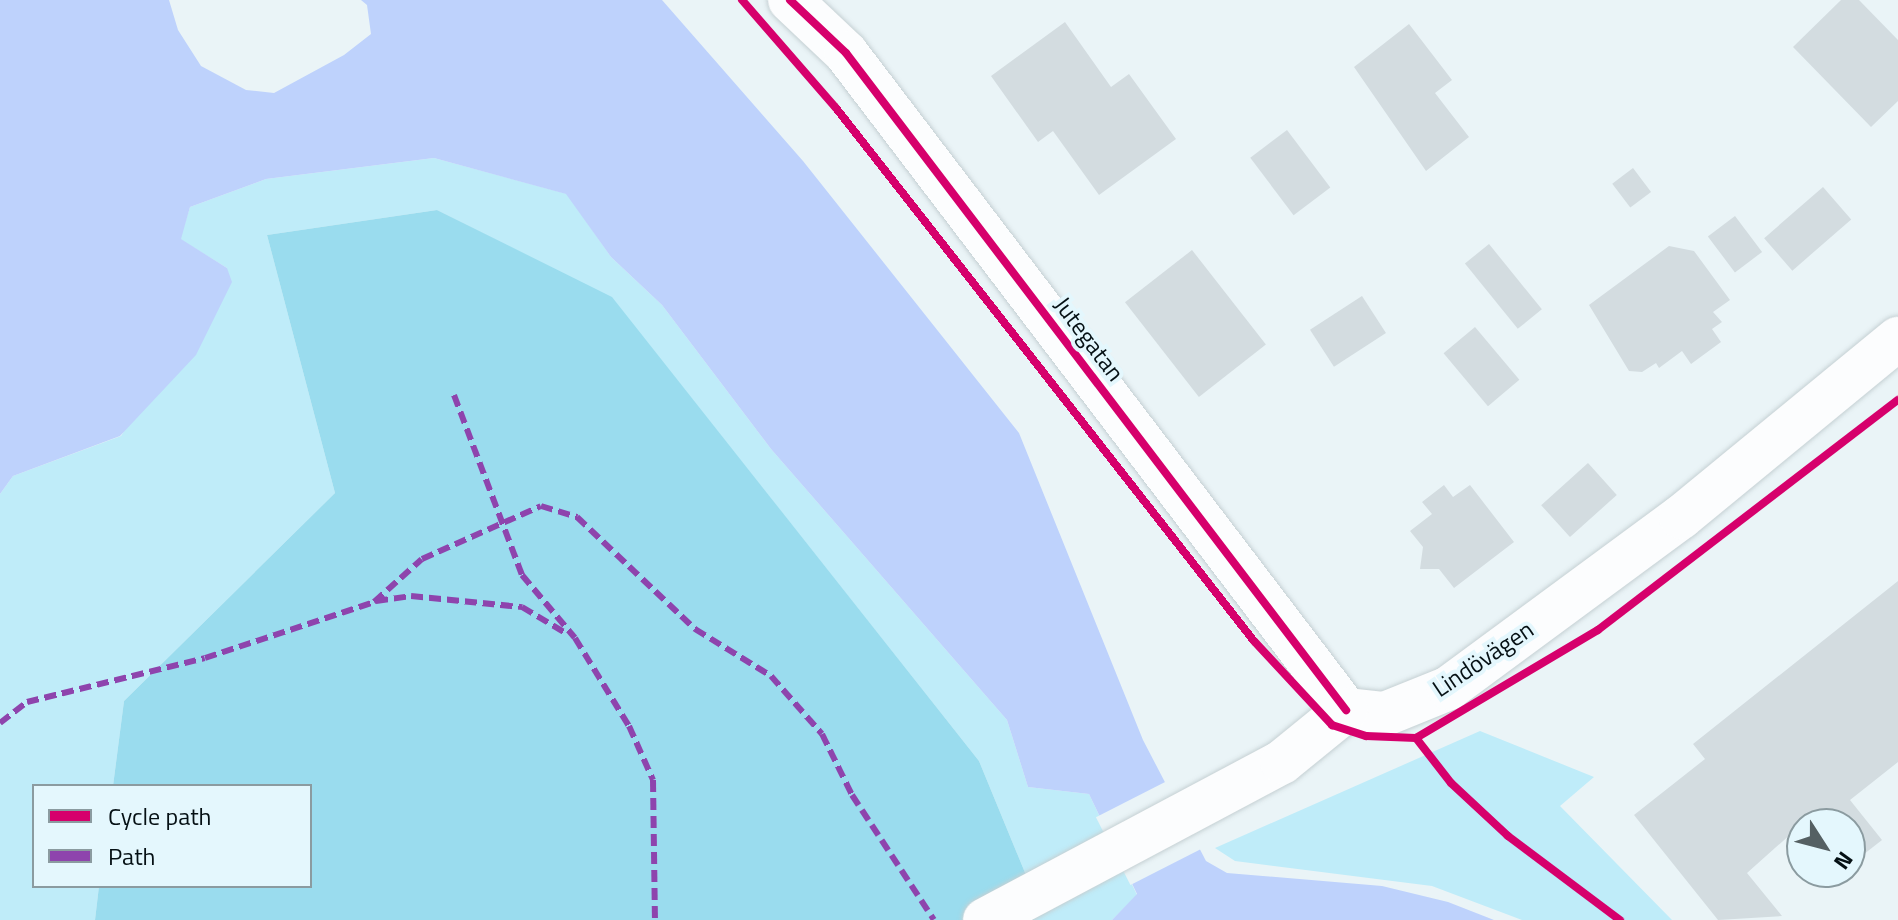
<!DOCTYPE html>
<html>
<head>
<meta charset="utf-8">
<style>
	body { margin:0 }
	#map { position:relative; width:1898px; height:920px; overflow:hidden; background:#eaf4f7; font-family:"Titillium Web",sans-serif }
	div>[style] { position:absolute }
	.green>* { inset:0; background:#bfecf9 }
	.forest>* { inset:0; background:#9adcee }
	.water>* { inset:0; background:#bed2fc }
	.pier>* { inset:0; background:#eaf4f7; transform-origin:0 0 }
	.building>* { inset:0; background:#d3dce0; transform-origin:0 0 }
	.roads { filter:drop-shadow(0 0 2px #c5d0d3) drop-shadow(0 0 2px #c5d0d3) }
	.minor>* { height:44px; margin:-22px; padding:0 22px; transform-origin:22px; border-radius:22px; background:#fcfdfe }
	.quiet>* { height:6px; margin-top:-3px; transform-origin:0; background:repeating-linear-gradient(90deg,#8e44ad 0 12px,transparent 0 18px) }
	.cycleway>* { height:8px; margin:-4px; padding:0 4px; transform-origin:4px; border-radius:4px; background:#d6006c }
	span { translate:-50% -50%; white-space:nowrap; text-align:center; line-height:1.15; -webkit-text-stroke:8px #e4f7fd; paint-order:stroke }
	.street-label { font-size:24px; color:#051014 }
	.legend { position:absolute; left:32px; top:784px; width:280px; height:104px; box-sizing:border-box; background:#e4f7fd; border:2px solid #8b9ba0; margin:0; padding:10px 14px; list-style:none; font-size:24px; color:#051014 }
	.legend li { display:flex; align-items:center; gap:16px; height:40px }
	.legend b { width:40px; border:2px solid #8b9ba0 }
	.north { position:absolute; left:1786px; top:808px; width:80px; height:80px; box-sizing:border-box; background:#e4f7fd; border:2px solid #8b9ba0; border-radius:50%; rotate:126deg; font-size:22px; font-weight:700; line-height:32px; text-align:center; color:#051014 }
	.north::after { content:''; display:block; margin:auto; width:28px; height:36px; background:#556063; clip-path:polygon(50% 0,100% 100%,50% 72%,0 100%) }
</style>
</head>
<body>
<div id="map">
	<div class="green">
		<div style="clip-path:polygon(434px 158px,567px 194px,611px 257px,662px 305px,771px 449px,1007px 720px,1028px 787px,1089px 794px,1137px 895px,1112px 920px,1034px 920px,1028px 880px,979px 761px,612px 298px,437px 210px,267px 235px,335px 493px,124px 701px,113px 786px,34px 786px,34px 886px,99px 886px,95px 920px,0 920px,0 494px,13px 476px,121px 436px,227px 268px,180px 239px,190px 207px,266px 179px)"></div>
		<div style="clip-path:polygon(1480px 731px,1594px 777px,1560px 806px,1672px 920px,1522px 920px,1432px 886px,1235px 861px,1215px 848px)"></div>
	</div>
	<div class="forest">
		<div style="clip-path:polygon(437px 210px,612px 297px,979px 761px,1028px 880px,1034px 920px,95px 920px,99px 886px,310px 886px,310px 786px,113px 786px,124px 701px,335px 493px,267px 235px)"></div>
	</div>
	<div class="water">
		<div style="clip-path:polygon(0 0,169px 0,178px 30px,201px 66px,246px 90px,274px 93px,344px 55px,371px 34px,367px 5px,361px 0,662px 0,803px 161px,1019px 433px,1143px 740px,1206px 861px,1227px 873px,1382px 886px,1448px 902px,1494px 920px,1112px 920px,1137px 894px,1089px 794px,1028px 787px,1007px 720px,771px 449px,662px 305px,611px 257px,566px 194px,434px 158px,266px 179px,190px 207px,181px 239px,227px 268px,232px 282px,196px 355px,120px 436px,13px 476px,0 494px)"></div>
	</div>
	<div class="pier">
		<div style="left:1169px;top:780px;width:76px;height:82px;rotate:63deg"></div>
	</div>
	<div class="building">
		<div style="clip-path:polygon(1841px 0,1859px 0,1898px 40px,1898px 101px,1871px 127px,1793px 47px)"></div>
		<div style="clip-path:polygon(1065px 22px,1111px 87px,1129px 74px,1176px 139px,1099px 195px,1053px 131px,1038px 142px,991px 76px)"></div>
		<div style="clip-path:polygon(1409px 24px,1452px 80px,1435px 93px,1469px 137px,1426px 171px,1354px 67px)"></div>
		<div style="left:1287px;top:130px;width:72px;height:46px;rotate:53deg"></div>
		<div style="left:1633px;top:168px;width:30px;height:26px;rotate:53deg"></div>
		<div style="left:1823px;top:187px;width:43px;height:78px;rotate:49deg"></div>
		<div style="left:1735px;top:216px;width:45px;height:34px;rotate:53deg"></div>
		<div style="left:1489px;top:244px;width:84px;height:31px;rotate:51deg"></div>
		<div style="clip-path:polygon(1669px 246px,1694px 251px,1730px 300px,1713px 312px,1722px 322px,1712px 329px,1721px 342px,1691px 364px,1682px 351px,1659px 368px,1656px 363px,1642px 372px,1629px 371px,1589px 305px)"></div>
		<div style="left:1192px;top:250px;width:120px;height:85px;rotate:52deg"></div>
		<div style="left:1362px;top:296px;width:44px;height:62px;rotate:57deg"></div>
		<div style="left:1475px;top:327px;width:69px;height:41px;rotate:50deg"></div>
		<div style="left:1588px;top:463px;width:43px;height:63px;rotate:48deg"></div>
		<div style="clip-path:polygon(1444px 485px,1453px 497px,1470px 485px,1514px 542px,1454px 588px,1439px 569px,1420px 569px,1423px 547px,1410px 531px,1432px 514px,1422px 502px)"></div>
		<div style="clip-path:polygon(1898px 581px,1898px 762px,1850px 800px,1882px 840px,1850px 865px,1850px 824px,1802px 824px,1747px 873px,1782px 916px,1718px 920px,1634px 815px,1705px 759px,1693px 744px)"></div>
	</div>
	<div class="roads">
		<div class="minor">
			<div style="left:790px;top:0;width:77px;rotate:43.4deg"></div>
			<div style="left:846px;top:53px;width:826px;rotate:52.73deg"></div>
			<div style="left:1346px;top:710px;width:39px;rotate:6deg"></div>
			<div style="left:1385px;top:714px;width:69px;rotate:-22.1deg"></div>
			<div style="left:1449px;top:688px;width:288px;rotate:-36.4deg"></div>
			<div style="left:1681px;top:517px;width:281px;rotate:-39.4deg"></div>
			<div style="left:985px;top:920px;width:336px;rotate:-28deg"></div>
			<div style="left:1282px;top:762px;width:82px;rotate:-39.1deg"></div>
		</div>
	</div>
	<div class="quiet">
		<div style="left:454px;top:395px;width:192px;rotate:69.3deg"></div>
		<div style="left:522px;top:575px;width:82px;rotate:49.9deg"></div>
		<div style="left:575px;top:638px;width:103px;rotate:58.5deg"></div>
		<div style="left:629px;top:726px;width:59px;rotate:66deg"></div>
		<div style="left:653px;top:780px;width:140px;rotate:89.2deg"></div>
		<div style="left:376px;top:601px;width:35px;rotate:-8deg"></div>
		<div style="left:411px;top:596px;width:112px;rotate:5.7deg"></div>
		<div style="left:522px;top:607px;width:49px;rotate:30.8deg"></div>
		<div style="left:0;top:723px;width:34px;rotate:-38deg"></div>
		<div style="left:27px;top:702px;width:183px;rotate:-13.9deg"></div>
		<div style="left:205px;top:658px;width:178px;rotate:-18.3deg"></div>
		<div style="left:374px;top:602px;width:64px;rotate:-41.9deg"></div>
		<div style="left:422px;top:559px;width:130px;rotate:-24deg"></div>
		<div style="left:541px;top:506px;width:38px;rotate:17deg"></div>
		<div style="left:577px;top:517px;width:163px;rotate:43.5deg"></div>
		<div style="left:695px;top:629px;width:89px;rotate:31.7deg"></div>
		<div style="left:771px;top:676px;width:77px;rotate:48.7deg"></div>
		<div style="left:822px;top:734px;width:68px;rotate:63.8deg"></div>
		<div style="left:852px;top:795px;width:149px;rotate:56.7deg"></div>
	</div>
	<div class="cycleway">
		<div style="left:742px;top:0;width:143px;rotate:49deg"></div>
		<div style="left:836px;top:108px;width:677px;rotate:51.9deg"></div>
		<div style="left:1254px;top:641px;width:115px;rotate:47.1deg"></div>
		<div style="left:1332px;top:725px;width:36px;rotate:18deg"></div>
		<div style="left:1366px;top:736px;width:50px;rotate:2.3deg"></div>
		<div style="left:1416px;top:738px;width:212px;rotate:-30.7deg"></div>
		<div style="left:1598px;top:630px;width:378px;rotate:-37.5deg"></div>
		<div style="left:790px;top:0;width:77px;rotate:43.4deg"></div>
		<div style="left:846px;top:53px;width:826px;rotate:52.73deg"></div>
		<div style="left:1416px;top:738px;width:57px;rotate:52.1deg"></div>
		<div style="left:1451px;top:783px;width:78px;rotate:42.9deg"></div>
		<div style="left:1508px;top:836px;width:140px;rotate:36.9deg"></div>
	</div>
	<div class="street-label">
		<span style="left:1089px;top:339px;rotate:53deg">Jutegatan</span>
		<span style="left:1483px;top:659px;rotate:-34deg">Lindövägen</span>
	</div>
	<ul class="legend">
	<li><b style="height:10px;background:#d6006c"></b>Cycle path</li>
	<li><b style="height:10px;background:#8e44ad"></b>Path</li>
	</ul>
	<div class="north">N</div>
</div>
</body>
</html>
